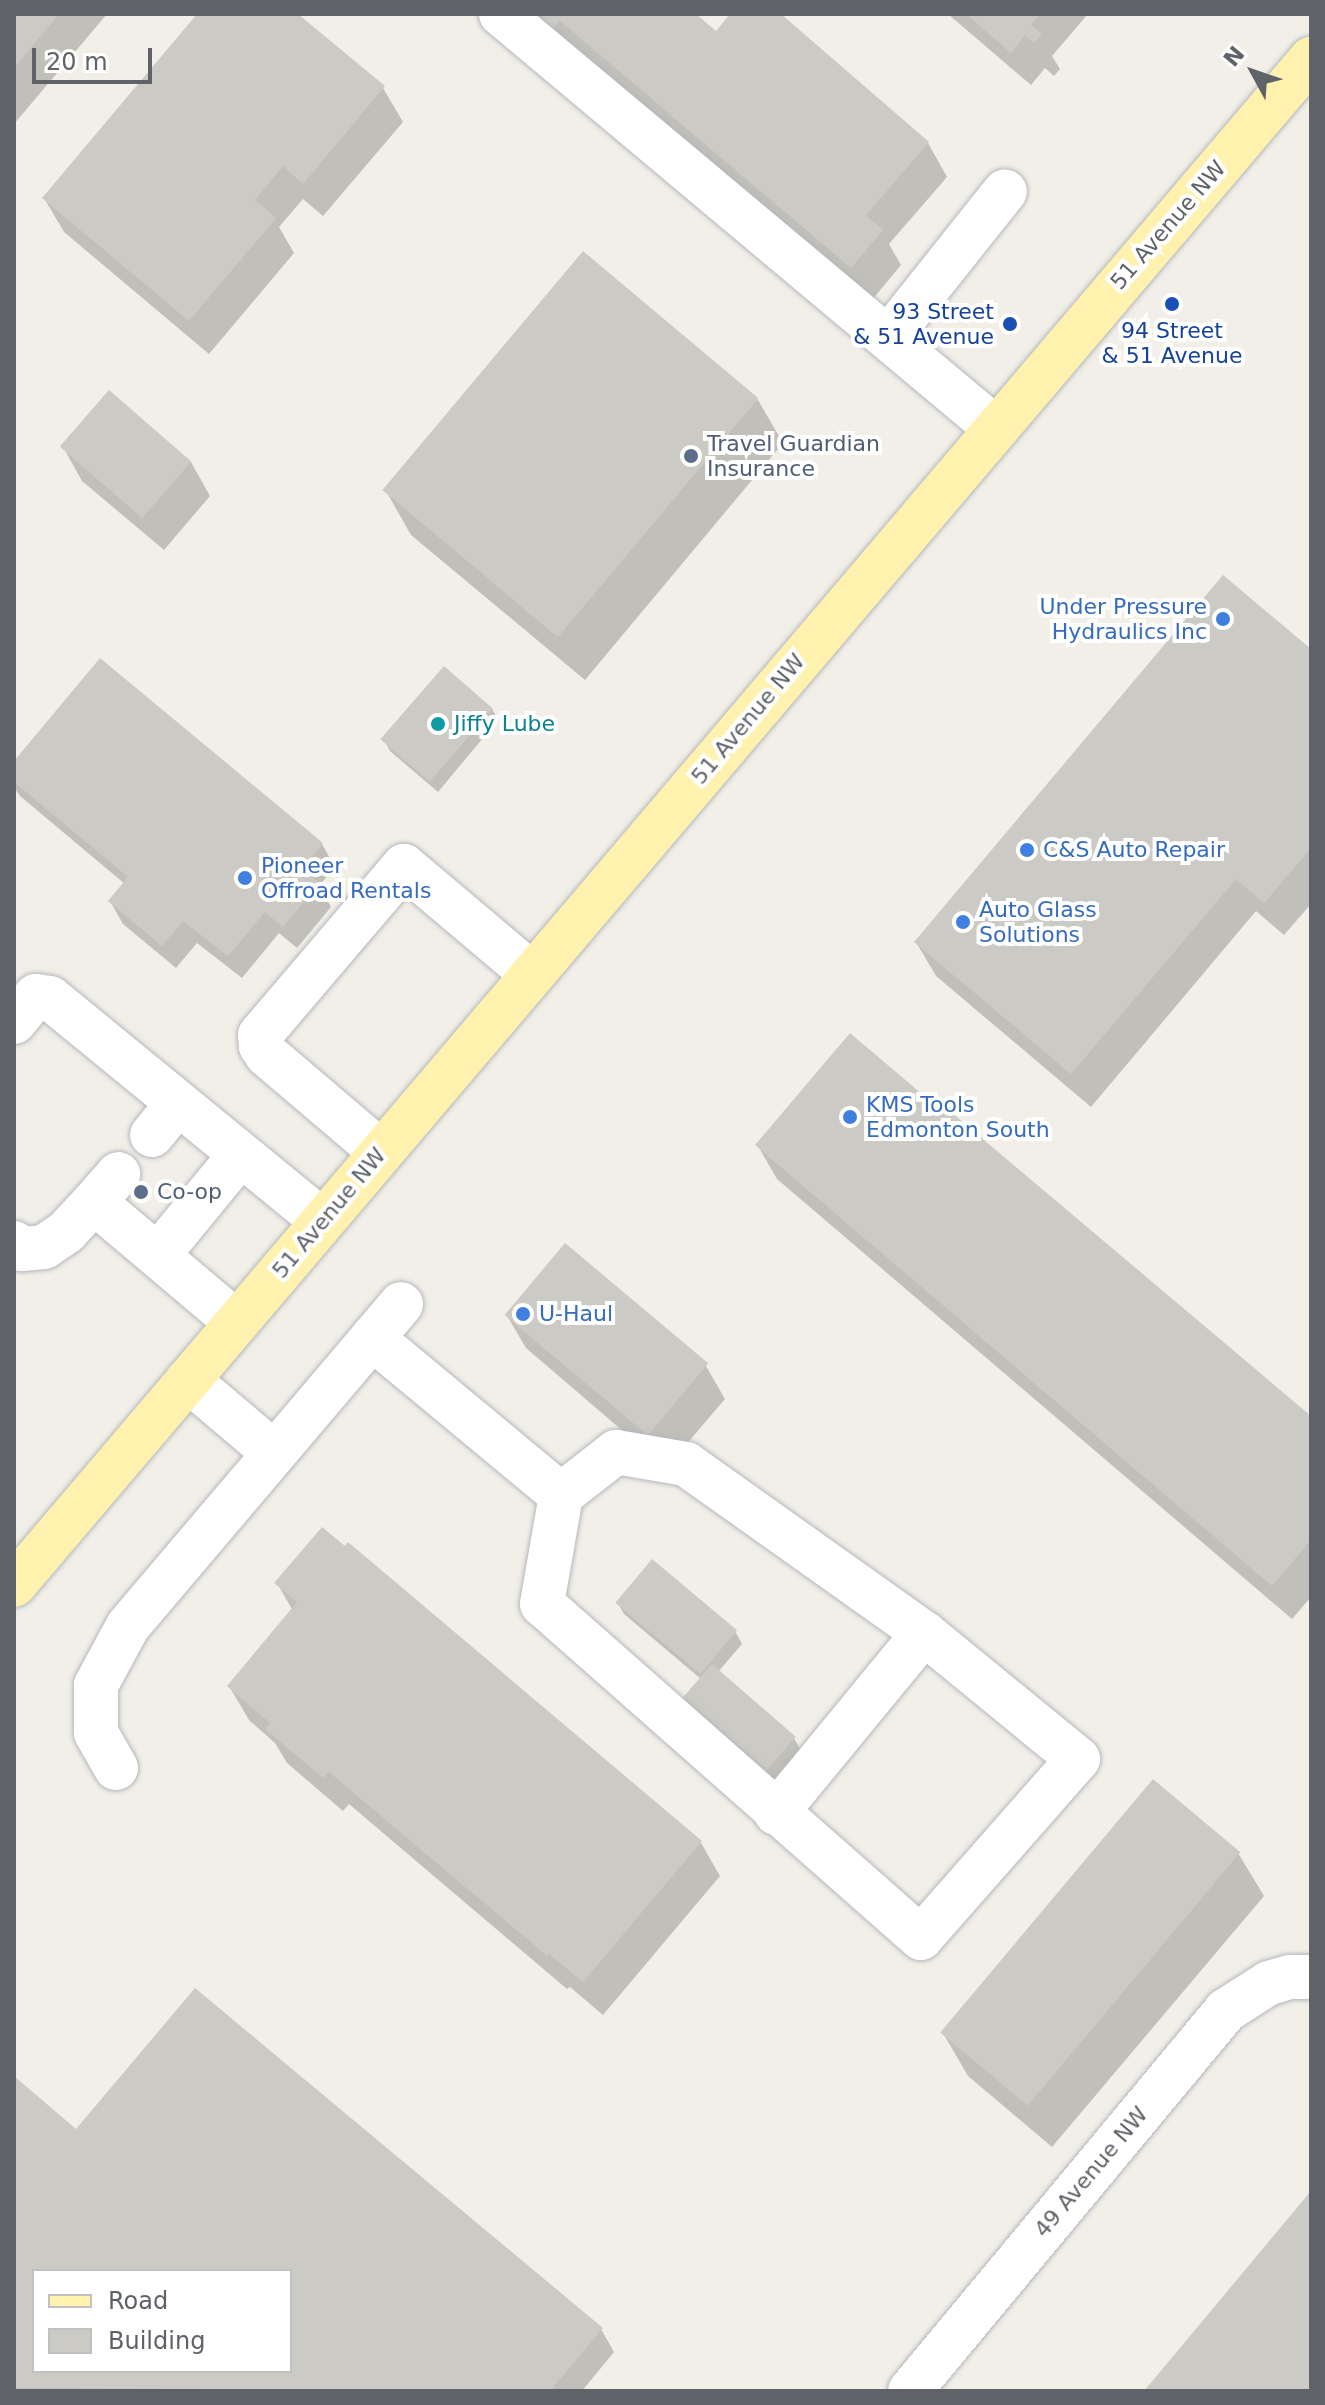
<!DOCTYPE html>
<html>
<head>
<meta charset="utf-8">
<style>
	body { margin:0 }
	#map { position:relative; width:1325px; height:2405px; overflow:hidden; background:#f1efe8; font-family:"DejaVu Sans",sans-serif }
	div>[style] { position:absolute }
	.shadow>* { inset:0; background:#0003 }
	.building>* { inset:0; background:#cccac5; transform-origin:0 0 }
	.roads { filter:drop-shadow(0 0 2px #b5b8bc) drop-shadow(0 0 2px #b5b8bc) }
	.minor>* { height:44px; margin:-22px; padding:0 22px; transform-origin:22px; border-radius:22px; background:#fff }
	.major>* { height:44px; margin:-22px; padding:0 22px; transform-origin:22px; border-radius:22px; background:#fff2af }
	.dots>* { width:22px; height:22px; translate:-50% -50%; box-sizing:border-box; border:4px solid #fff; border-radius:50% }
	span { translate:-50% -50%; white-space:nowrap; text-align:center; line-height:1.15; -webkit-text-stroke:8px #fff; paint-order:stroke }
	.street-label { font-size:22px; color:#5f6368 }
	.transit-label { font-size:22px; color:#164399 }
	.right { translate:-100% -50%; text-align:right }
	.service-label { font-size:22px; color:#4e5e75 }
	.left { translate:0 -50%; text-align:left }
	.shop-label { font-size:22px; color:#366cbe }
	.culture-label { font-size:22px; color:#0d838f }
	.frame { position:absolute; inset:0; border:16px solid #5f6368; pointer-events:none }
	.legend { position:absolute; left:32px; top:2269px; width:260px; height:104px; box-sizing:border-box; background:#fff; border:2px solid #bfc1c3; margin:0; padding:10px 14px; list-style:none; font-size:24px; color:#5f6368 }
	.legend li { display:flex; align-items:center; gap:16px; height:40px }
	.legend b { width:40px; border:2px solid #bfc1c3 }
	.north { position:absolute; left:1213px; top:32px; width:80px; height:80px; -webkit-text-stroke:6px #fff; paint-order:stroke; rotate:310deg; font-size:22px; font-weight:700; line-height:32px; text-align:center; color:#5f6368 }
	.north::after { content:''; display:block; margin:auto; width:28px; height:36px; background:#5f6368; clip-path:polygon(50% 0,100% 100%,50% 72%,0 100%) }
	.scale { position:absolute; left:32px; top:48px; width:120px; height:36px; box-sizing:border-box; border:4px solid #5f6368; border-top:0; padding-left:10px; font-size:24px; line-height:28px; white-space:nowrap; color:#5f6368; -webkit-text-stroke:6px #fff; paint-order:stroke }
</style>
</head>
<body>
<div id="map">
	<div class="shadow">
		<div style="clip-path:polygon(14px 14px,107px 14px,14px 124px)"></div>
		<div style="clip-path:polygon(199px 14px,295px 14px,383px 88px,403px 122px,323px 216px,303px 199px,279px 227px,294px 253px,209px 354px,64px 232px,44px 198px)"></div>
		<div style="clip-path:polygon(500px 14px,693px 14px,716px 34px,733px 14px,778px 14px,928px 143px,947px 177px,889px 244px,901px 265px,871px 301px)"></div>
		<div style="clip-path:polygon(948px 14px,1088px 14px,1052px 56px,1060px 69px,1054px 76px,1045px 68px,1031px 85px)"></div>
		<div style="clip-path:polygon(758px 400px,783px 443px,585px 680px,411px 535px,386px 491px)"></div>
		<div style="clip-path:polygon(63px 447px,191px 462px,210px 496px,164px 550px,82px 481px)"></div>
		<div style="clip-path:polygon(1311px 652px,1311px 904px,1284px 935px,1256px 911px,1091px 1107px,936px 976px,916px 942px)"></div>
		<div style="clip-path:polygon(492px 709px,498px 720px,438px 792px,390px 751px,384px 740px)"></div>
		<div style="clip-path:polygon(14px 765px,322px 844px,335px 867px,319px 886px,331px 907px,297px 948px,279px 933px,242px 978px,197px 943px,176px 968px,123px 924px,110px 901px,125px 884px,20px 796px,14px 787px)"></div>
		<div style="clip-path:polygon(758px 1146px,1311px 1419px,1311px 1597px,1292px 1619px,777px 1179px)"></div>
		<div style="clip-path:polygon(565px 1245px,706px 1366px,725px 1399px,666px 1468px,526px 1348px,506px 1314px)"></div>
		<div style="clip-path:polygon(348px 1544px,701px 1843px,720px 1876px,603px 2015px,570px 1987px,567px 1989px,349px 1804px,343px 1811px,287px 1763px,275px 1743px,249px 1720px,229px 1686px,293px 1611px,277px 1583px)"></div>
		<div style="clip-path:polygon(652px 1562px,736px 1633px,742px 1644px,718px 1672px,794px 1738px,800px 1749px,768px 1786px,701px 1679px,624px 1614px,618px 1603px)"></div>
		<div style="clip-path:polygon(1238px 1853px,1264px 1896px,1052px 2147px,968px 2076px,943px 2033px)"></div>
		<div style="clip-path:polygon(evenodd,14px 2079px,76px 2132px,601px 2329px,614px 2352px,582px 2391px,14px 2391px,14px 2079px,34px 2271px,290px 2271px,290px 2371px,34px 2371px,34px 2271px)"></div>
	</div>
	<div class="building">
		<div style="clip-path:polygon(14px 14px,59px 14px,14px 68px)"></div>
		<div style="clip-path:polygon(197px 14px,298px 14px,385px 86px,303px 184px,283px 166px,255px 200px,276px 218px,189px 321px,42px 198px)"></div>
		<div style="clip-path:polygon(517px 14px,696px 14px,716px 31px,730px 14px,781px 14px,929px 142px,866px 215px,883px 230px,851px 268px,560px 21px,545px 38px)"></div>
		<div style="clip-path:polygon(966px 14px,1040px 14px,1031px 25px,1042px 34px,1034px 43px,1025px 35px,1011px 53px)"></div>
		<div style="left:583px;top:251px;width:229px;height:312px;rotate:40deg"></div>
		<div style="left:109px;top:390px;width:109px;height:75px;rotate:41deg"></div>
		<div style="clip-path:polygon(1223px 575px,1311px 649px,1311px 848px,1264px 903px,1236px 879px,1071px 1074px,914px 942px)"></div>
		<div style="clip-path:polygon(100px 658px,323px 843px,302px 869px,319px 883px,283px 927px,265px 912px,228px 956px,183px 921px,162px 946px,108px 901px,128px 877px,14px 782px,14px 761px)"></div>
		<div style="left:444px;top:666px;width:65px;height:97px;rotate:41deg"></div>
		<div style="clip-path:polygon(850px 1033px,942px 1111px,945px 1107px,1311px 1416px,1311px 1540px,1272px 1586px,755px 1145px)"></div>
		<div style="left:565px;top:1243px;width:187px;height:94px;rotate:40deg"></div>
		<div style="clip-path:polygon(322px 1527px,345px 1546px,348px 1542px,702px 1841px,583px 1982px,549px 1954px,547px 1956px,329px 1772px,323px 1778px,265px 1729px,270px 1723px,227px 1686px,297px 1602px,274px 1583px)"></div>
		<div style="left:652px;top:1559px;width:111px;height:57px;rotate:40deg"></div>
		<div style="left:712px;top:1664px;width:111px;height:53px;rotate:41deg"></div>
		<div style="left:1153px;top:1779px;width:114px;height:331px;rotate:40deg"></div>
		<div style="clip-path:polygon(evenodd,195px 1988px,603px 2328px,550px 2391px,14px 2388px,14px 2076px,76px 2129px,195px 1988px,34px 2271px,290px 2271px,290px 2371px,34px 2371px,34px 2271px)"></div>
		<div style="clip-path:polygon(1311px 2191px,1311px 2391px,1144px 2391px)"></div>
	</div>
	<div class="roads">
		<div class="minor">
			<div style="left:501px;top:14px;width:645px;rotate:39.96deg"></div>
			<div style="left:889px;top:337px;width:186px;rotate:-51.5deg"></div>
			<div style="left:14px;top:1022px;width:34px;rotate:-50deg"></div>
			<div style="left:36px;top:996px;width:14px;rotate:8deg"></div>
			<div style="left:50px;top:998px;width:352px;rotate:39.3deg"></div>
			<div style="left:152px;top:1135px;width:41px;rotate:-50.9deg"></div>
			<div style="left:381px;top:1152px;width:150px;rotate:-139.6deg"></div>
			<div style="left:267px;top:1055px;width:11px;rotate:-124deg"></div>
			<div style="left:261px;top:1046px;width:11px;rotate:-95deg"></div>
			<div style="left:260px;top:1035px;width:222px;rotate:-49.6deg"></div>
			<div style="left:404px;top:866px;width:167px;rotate:40.2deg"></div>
			<div style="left:94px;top:1202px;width:37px;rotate:-49deg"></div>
			<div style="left:14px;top:1243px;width:10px;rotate:37deg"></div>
			<div style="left:22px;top:1249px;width:22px;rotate:-5deg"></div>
			<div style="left:44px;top:1247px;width:27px;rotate:-34deg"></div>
			<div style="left:66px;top:1232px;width:41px;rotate:-47deg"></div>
			<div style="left:94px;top:1202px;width:186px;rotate:40.2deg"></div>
			<div style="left:158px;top:1255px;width:129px;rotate:-50.6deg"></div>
			<div style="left:372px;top:1338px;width:246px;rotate:39.7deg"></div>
			<div style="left:561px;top:1495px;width:70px;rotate:-38deg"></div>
			<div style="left:616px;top:1452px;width:71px;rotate:9.7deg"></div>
			<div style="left:686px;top:1464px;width:292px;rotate:35.4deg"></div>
			<div style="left:924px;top:1633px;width:199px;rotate:39.3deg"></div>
			<div style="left:1078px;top:1759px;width:238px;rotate:131.3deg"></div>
			<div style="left:921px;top:1938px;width:505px;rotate:-138.61deg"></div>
			<div style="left:542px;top:1604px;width:111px;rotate:-80.1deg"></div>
			<div style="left:188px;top:1380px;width:113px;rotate:40.3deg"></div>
			<div style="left:116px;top:1768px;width:40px;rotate:-119.7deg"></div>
			<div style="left:96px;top:1733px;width:48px;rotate:-90deg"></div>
			<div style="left:96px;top:1685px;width:67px;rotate:-61.5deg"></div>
			<div style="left:128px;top:1626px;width:422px;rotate:-49.7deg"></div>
			<div style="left:776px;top:1813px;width:233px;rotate:-50.6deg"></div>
			<div style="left:910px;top:2391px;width:494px;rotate:-50.3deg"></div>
			<div style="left:1225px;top:2011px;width:52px;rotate:-32.5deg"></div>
			<div style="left:1269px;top:1983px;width:22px;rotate:-16deg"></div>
			<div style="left:1290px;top:1977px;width:21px"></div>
		</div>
		<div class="major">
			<div style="left:14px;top:1585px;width:2003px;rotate:-49.64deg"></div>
		</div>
	</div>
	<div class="dots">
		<div style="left:1172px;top:304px;background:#1a4fb4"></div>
		<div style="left:1010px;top:324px;background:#1a4fb4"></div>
		<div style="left:691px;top:456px;background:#5c6f8a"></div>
		<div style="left:1223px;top:619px;background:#3f7fe0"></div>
		<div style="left:438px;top:724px;background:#0f9aa8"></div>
		<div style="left:1027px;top:850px;background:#3f7fe0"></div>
		<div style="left:245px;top:878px;background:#3f7fe0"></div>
		<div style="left:963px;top:922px;background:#3f7fe0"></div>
		<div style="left:850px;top:1117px;background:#3f7fe0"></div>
		<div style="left:141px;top:1192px;background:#5c6f8a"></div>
		<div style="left:523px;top:1314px;background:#3f7fe0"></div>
	</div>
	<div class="street-label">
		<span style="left:1168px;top:225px;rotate:-49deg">51 Avenue NW</span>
		<span style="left:748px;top:719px;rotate:-50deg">51 Avenue NW</span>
		<span style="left:329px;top:1213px;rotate:-50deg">51 Avenue NW</span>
		<span style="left:1091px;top:2172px;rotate:-50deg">49 Avenue NW</span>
	</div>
	<div class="transit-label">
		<span class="right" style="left:994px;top:324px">93 Street<br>&amp; 51 Avenue</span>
		<span style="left:1172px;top:343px">94 Street<br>&amp; 51 Avenue</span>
	</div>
	<div class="service-label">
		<span class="left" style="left:707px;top:456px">Travel Guardian<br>Insurance</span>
		<span class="left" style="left:157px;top:1192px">Co-op</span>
	</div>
	<div class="shop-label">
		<span class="right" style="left:1207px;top:619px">Under Pressure<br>Hydraulics Inc</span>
		<span class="left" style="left:1043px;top:850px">C&amp;S Auto Repair</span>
		<span class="left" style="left:261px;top:878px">Pioneer<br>Offroad Rentals</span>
		<span class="left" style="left:979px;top:922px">Auto Glass<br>Solutions</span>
		<span class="left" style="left:866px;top:1117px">KMS Tools<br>Edmonton South</span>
		<span class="left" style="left:539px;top:1314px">U-Haul</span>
	</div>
	<div class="culture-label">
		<span class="left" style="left:454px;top:724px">Jiffy Lube</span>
	</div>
	<div class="frame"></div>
	<ul class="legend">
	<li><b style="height:10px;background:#fff2af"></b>Road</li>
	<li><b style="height:22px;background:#cccac5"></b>Building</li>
	</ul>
	<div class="north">N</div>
	<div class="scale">20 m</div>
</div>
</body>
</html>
